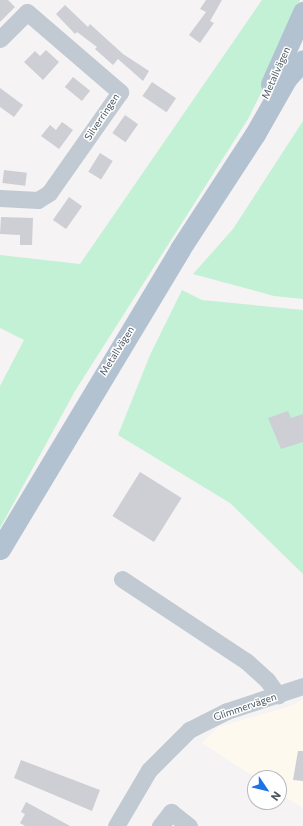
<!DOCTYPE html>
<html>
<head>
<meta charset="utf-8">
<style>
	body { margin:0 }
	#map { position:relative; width:303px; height:826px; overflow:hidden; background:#f5f3f3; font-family:Commissioner,sans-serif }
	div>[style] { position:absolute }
	.commercial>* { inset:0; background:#fdf9ef }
	.green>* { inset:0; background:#c3f1d5 }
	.building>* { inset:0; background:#cdcfd5; transform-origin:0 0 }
	.minor>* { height:17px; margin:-8.5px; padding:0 8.5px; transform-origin:8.5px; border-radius:8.5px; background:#c1cad2 }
	.major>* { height:21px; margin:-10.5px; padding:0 10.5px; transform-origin:10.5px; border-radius:10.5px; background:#b3c2d1 }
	span { translate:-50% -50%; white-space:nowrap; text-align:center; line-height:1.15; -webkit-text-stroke:3px #fff; paint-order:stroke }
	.street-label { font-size:10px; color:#4a5661 }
	.north { position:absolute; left:247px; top:770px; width:40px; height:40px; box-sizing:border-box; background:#fff; border:1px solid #b7bbc0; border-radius:50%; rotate:125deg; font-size:11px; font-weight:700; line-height:16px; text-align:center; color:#4a5661 }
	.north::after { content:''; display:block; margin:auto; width:14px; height:18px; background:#1a73e8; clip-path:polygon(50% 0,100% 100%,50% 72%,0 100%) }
</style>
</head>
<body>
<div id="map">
	<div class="commercial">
		<div style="clip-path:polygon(303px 699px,303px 808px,279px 793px,279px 778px,256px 778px,202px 743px,218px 727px,291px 706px)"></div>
	</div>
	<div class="green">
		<div style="clip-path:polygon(262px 0,300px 0,275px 65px,248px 119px,75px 391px,0 528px,0 386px,24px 340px,0 328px,0 255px,80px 264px)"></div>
		<div style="clip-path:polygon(303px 121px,303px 299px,274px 296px,193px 274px,233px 229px)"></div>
		<div style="clip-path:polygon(182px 290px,202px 300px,303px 310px,303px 574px,230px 503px,118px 435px,150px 355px)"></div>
	</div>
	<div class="building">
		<div style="clip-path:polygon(0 0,8px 0,15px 7px,0 22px)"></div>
		<div style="clip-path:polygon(206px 0,222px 0,210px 21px,214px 23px,200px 43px,189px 35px,206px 12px,200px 9px)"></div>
		<div style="clip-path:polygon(65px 5px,88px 27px,90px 24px,123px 54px,149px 71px,143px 81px,118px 59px,113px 65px,95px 49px,97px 47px,77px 32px,75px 34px,56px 14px)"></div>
		<div style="clip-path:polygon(46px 50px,59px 62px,43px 80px,24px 62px,35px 51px,40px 56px)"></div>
		<div style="left:73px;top:77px;width:22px;height:13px;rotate:39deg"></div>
		<div style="left:152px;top:82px;width:29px;height:17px;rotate:34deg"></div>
		<div style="clip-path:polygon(0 88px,23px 105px,14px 117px,0 107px)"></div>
		<div style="left:125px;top:115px;width:16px;height:22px;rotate:35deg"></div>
		<div style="clip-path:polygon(62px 122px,73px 130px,59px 149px,41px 136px,50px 125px,56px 130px)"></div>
		<div style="left:100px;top:153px;width:15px;height:22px;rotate:32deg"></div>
		<div style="left:4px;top:170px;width:23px;height:13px;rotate:7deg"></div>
		<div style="left:69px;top:197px;width:16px;height:28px;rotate:35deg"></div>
		<div style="clip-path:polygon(1px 217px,33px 218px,32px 245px,20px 245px,20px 235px,0 234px)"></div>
		<div style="clip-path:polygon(288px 411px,291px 418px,303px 414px,303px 442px,281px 449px,268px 418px)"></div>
		<div style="left:140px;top:472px;width:49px;height:52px;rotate:32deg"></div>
		<div style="clip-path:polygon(298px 751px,303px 751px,303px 781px,293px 780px)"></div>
		<div style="clip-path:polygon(21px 760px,100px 790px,92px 811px,14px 778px)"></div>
		<div style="clip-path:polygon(26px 802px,70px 826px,25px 826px,20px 823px,25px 814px,21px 812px)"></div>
	</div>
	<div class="minor">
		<div style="left:0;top:39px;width:38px;rotate:-45deg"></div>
		<div style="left:27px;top:12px;width:123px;rotate:40.7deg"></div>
		<div style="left:120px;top:92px;width:123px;rotate:125.1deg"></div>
		<div style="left:49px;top:193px;width:13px;rotate:148deg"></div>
		<div style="left:38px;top:200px;width:38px;rotate:-177deg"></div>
		<div style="left:122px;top:579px;width:149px;rotate:33.5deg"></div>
		<div style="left:246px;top:661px;width:28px;rotate:42deg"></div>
		<div style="left:267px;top:680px;width:19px;rotate:54deg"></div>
		<div style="left:116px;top:826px;width:65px;rotate:-59.5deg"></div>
		<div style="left:149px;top:770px;width:57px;rotate:-45deg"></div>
		<div style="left:189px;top:730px;width:42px;rotate:-26.6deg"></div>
		<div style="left:227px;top:711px;width:80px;rotate:-18.2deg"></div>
		<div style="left:160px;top:826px;width:18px;rotate:-52deg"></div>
		<div style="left:171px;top:812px;width:23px;rotate:38deg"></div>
	</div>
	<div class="major">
		<div style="left:271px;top:84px;width:79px;rotate:-66deg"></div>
		<div style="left:0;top:549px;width:350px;rotate:-59deg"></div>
		<div style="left:180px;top:249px;width:137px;rotate:-56.9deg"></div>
		<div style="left:255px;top:134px;width:64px;rotate:-60.3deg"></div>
		<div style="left:287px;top:78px;width:24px;rotate:-48deg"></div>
	</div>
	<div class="street-label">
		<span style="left:276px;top:73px;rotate:-66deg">Metallvägen</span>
		<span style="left:102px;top:117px;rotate:-56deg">Silverringen</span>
		<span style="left:117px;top:351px;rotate:-58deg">Metallvägen</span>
		<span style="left:245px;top:707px;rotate:-19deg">Glimmervägen</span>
	</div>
	<div class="north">N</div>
</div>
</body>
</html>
